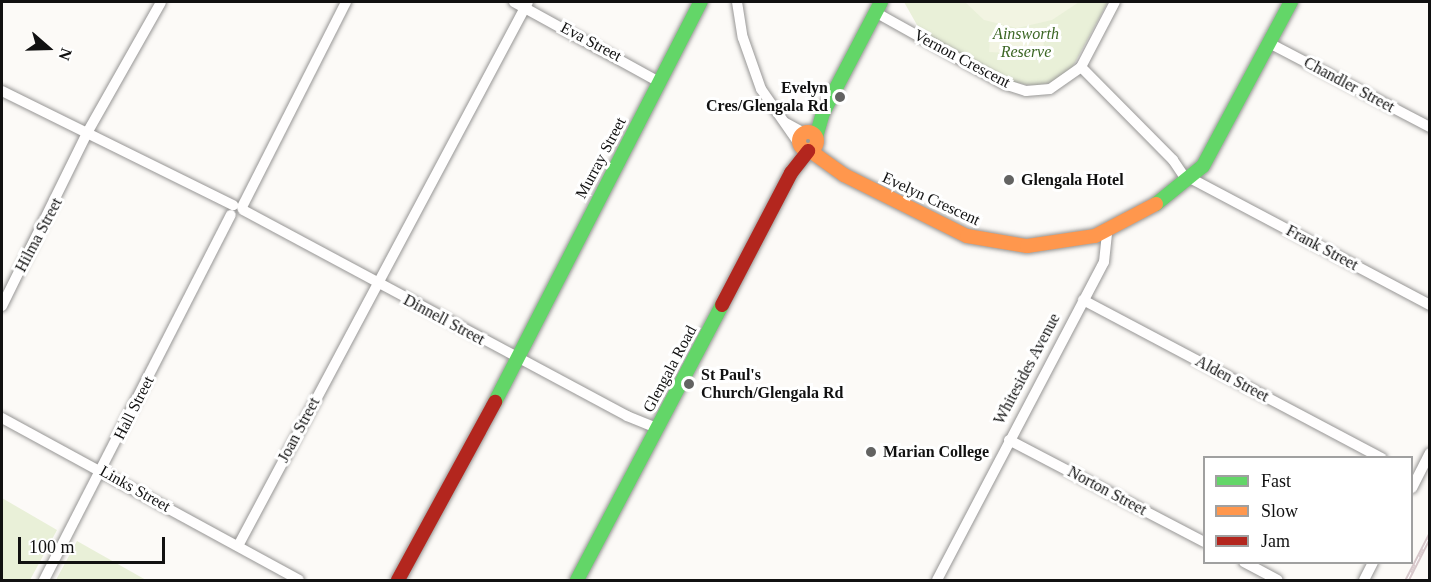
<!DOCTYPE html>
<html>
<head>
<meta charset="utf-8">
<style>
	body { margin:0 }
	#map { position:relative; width:1431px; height:582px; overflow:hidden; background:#fcfaf7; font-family:Georgia,serif }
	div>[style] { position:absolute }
	.green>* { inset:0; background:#e9f0d8 }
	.pitch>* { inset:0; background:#f2f4e2; transform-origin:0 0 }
	.roads { filter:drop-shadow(0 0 2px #979695) drop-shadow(0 0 2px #979695) }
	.street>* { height:10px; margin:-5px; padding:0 5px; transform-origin:5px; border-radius:5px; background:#fffefe }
	.fast>* { height:14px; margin:-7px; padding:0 7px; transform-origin:7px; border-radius:7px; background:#63d668 }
	.slow>* { height:14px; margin:-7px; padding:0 7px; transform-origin:7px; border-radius:7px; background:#ff974d }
	.slow>.ring { margin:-7px; padding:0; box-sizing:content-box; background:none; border:14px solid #ff974d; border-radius:50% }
	.jam>* { height:14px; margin:-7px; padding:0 7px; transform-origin:7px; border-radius:7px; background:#b3261e }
	.rail>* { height:5px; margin-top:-2.5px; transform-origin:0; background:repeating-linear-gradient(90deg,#fff 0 9px,#d7c7ca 0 18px); box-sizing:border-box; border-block:2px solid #d7c7ca }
	.dots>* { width:16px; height:16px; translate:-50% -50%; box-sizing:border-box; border:3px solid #fff; border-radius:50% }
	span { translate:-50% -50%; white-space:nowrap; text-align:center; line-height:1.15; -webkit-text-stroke:6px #fff; paint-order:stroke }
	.park-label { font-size:16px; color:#3b6624; font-style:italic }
	.street-label { font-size:16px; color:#111 }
	.poi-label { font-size:16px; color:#111; font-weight:700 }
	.right { translate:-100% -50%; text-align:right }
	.left { translate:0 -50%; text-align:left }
	.frame { position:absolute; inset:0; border:3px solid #111; pointer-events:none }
	.legend { position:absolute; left:1203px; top:456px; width:210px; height:108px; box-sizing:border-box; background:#fff; border:2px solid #a0a0a0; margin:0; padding:8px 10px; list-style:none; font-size:18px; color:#111 }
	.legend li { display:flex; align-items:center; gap:12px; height:30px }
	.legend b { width:30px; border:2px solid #a0a0a0 }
	.north { position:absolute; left:18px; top:18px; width:60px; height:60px; -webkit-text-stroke:4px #fff; paint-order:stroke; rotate:110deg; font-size:16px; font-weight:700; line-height:24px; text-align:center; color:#111 }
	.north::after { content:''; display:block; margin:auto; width:21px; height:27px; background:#111; clip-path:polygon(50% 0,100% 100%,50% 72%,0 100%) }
	.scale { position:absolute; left:18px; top:537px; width:147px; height:27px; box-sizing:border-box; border:3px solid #111; border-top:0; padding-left:8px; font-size:18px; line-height:21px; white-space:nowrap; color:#111; -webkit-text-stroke:4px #fff; paint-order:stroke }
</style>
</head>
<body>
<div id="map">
	<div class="green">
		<div style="clip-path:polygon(904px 2px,1108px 2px,1072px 68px,1050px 83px,1033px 86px,1009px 81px,921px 32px)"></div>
		<div style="clip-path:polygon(2px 498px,57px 530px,30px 580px,2px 580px)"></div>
		<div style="clip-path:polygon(77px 541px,146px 580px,56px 580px)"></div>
	</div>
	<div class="pitch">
		<div style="clip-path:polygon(965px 2px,1079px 2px,1052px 20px,1017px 28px,984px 20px)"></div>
		<div style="left:990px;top:36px;width:54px;height:16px;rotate:3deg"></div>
	</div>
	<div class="roads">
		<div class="street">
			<div style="left:514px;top:2px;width:166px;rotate:28.9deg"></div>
			<div style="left:737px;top:2px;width:36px;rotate:81deg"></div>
			<div style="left:743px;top:38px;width:54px;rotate:70.6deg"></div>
			<div style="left:761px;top:89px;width:65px;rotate:55.1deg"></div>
			<div style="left:875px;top:12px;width:148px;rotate:29.2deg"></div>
			<div style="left:1004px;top:84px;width:23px;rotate:18deg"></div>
			<div style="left:1026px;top:91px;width:24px;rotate:-5deg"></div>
			<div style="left:1050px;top:89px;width:38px;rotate:-35deg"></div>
			<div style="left:1081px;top:67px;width:73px;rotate:-62.4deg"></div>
			<div style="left:1269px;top:43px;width:182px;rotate:27.6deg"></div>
			<div style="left:1081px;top:67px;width:131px;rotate:45.3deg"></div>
			<div style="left:1173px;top:160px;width:25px;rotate:56deg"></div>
			<div style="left:2px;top:91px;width:258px;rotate:26.3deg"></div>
			<div style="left:786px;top:123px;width:21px;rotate:29deg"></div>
			<div style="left:1190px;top:178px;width:272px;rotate:27.9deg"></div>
			<div style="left:242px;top:207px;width:230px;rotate:-63.1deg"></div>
			<div style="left:243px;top:210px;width:436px;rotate:28.2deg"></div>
			<div style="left:627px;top:416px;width:32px;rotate:22deg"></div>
			<div style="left:1083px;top:300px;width:338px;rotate:27.9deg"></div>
			<div style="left:2px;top:306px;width:193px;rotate:-63.8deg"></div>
			<div style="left:87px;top:133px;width:150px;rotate:-60.5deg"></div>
			<div style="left:2px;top:418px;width:338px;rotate:28.6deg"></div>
			<div style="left:1009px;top:440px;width:220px;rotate:27.6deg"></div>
			<div style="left:1412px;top:488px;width:39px;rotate:-63deg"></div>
			<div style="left:238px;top:546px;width:616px;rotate:-61.94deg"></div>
			<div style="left:1244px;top:562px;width:38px;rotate:28deg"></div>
			<div style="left:44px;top:580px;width:410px;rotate:-62.9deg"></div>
			<div style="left:937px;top:580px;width:359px;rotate:-62.3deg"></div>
			<div style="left:1104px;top:262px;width:30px;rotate:-84deg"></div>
			<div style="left:1364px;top:580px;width:20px;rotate:-63deg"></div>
		</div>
		<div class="fast">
			<div style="left:816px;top:137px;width:25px;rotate:-74deg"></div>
			<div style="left:823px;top:113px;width:125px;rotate:-62.4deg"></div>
			<div style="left:1156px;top:204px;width:60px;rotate:-39deg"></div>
			<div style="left:1203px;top:166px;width:186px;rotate:-61.8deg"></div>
			<div style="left:495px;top:402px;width:450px;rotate:-62.8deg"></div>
			<div style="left:577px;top:580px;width:311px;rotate:-62.2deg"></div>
		</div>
		<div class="slow">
			<div class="ring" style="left:799px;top:132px;width:4px;height:4px"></div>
			<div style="left:809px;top:150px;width:43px;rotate:35.5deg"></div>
			<div style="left:844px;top:175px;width:137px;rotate:26.4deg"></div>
			<div style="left:967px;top:236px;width:61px;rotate:9.5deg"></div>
			<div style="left:1027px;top:246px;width:69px;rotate:-8.4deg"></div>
			<div style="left:1095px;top:236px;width:69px;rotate:-27.7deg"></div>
		</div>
		<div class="jam">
			<div style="left:722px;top:305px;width:149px;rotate:-62.4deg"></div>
			<div style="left:791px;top:173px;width:28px;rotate:-52deg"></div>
			<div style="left:398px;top:580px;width:203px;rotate:-61.4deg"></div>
		</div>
	</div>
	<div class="rail">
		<div style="left:1407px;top:580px;width:51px;rotate:-62.9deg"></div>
	</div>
	<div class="dots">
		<div style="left:840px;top:97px;background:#636362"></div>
		<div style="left:1009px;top:180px;background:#636362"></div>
		<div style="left:689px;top:384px;background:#636362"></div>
		<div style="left:871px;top:452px;background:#636362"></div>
	</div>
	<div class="park-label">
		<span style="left:1026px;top:43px">Ainsworth<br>Reserve</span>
	</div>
	<div class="street-label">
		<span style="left:591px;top:42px;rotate:28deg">Eva Street</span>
		<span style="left:962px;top:59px;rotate:28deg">Vernon Crescent</span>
		<span style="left:1349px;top:85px;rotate:28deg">Chandler Street</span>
		<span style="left:601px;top:158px;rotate:-62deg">Murray Street</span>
		<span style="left:931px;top:199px;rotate:25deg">Evelyn Crescent</span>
		<span style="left:39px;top:235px;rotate:-62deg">Hilma Street</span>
		<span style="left:1322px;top:248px;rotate:28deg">Frank Street</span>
		<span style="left:444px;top:320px;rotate:28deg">Dinnell Street</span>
		<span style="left:670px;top:369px;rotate:-62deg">Glengala Road</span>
		<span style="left:1027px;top:369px;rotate:-62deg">Whitesides Avenue</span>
		<span style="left:1232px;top:379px;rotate:28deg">Alden Street</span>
		<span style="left:134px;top:408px;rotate:-63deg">Hall Street</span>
		<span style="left:299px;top:430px;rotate:-62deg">Joan Street</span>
		<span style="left:135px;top:489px;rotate:29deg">Links Street</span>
		<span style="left:1107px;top:491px;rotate:28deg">Norton Street</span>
	</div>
	<div class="poi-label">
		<span class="right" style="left:828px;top:97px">Evelyn<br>Cres/Glengala Rd</span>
		<span class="left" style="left:1021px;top:180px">Glengala Hotel</span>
		<span class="left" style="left:701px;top:384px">St Paul's<br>Church/Glengala Rd</span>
		<span class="left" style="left:883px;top:452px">Marian College</span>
	</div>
	<div class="frame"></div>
	<ul class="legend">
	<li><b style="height:8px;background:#63d668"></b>Fast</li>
	<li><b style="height:8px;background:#ff974d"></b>Slow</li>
	<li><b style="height:8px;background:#b3261e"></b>Jam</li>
	</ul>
	<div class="north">N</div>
	<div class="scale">100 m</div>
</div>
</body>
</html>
